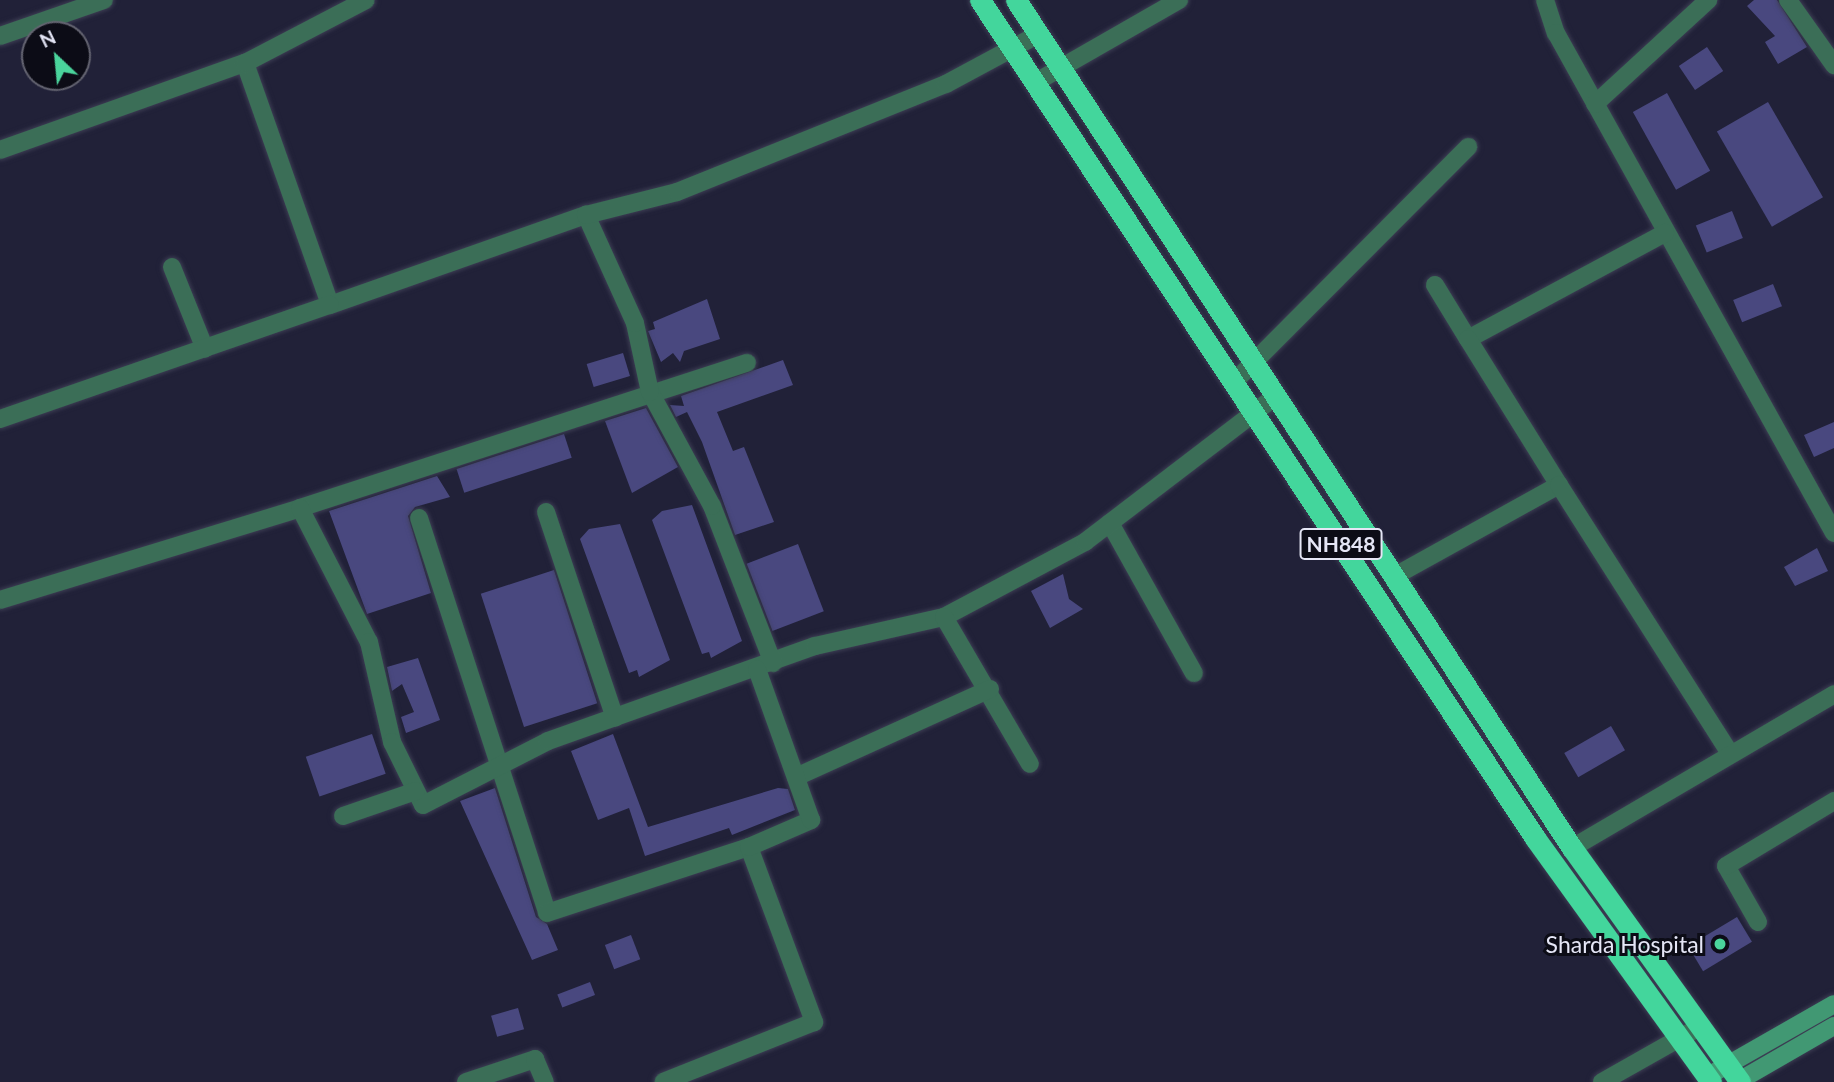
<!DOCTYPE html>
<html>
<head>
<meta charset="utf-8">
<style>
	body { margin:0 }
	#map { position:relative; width:1834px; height:1082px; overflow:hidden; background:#212138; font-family:Lato,sans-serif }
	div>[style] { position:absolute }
	.building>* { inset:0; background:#49487f; transform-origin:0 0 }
	.roads { filter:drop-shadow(0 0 2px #3c3d53) drop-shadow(0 0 2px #3c3d53) }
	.street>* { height:18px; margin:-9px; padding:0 9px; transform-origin:9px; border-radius:9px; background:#3b6e57 }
	.secondary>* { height:18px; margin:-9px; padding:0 9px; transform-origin:9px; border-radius:9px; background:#419873 }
	.highway>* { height:21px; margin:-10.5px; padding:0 10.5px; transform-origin:10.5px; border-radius:10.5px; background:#43d69c }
	.dots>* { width:19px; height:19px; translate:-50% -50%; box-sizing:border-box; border:4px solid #0c0c16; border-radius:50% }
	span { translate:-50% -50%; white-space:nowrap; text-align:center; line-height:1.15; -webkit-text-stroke:6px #0c0c16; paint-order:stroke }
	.shield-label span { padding:2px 5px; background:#0c0c16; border:2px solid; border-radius:5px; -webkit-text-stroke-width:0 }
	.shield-label { font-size:21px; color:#e5e6f6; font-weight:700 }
	.poi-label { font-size:23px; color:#e5e6f6 }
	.right { translate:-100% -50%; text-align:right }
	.north { position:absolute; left:21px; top:21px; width:70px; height:70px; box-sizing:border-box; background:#0c0c16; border:2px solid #636370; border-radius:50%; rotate:334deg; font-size:19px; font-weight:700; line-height:28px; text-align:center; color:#e5e6f6 }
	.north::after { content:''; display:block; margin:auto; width:24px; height:32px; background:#4ad49c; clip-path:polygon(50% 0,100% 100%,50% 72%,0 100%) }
</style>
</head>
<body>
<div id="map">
	<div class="building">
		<div style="clip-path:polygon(1754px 0,1777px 0,1807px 47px,1778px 64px,1765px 42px,1775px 36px,1747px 6px)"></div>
		<div style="left:1707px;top:47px;width:29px;height:34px;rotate:56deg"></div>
		<div style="left:1667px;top:93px;width:89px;height:39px;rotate:61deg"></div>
		<div style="left:1768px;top:102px;width:110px;height:59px;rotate:60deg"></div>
		<div style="left:1732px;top:211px;width:29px;height:39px;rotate:68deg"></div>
		<div style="left:1773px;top:284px;width:24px;height:43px;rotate:68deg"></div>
		<div style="clip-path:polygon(707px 299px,720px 339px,684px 351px,680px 362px,673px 353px,661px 362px,648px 331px,655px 329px,653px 322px)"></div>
		<div style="left:623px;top:353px;width:24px;height:38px;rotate:73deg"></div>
		<div style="clip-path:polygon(783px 360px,793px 385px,717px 412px,733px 451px,744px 447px,774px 522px,735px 535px,702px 442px,687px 412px,676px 417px,670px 405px,684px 406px,681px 396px)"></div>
		<div style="clip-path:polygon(646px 408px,678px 467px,632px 493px,605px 421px)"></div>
		<div style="clip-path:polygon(1834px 422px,1834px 448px,1814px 457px,1804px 435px)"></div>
		<div style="left:564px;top:434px;width:25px;height:113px;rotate:72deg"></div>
		<div style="clip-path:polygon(437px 476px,450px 497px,415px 507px,408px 516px,431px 593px,367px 614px,329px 511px)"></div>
		<div style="clip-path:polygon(692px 505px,742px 641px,711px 658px,709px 652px,702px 654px,652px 520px,662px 511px)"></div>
		<div style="clip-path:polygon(620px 524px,670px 660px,639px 677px,637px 670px,629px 673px,580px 539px,589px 529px)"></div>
		<div style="left:798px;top:544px;width:72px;height:55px;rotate:69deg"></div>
		<div style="clip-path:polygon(1817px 548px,1828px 571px,1795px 586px,1784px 567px)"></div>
		<div style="left:554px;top:570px;width:140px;height:77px;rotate:72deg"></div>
		<div style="clip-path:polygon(1063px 574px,1069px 599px,1083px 609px,1050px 628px,1031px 591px)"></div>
		<div style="clip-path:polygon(418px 658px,440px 720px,406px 733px,401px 717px,414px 712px,402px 684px,392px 691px,387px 667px)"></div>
		<div style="left:1611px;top:726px;width:28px;height:54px;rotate:60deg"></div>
		<div style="left:372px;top:734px;width:42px;height:70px;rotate:71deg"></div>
		<div style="clip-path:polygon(613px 734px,648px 827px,778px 788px,788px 789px,795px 810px,732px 835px,729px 828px,645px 856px,629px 808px,598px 820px,571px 751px)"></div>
		<div style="clip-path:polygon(495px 788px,536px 917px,547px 924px,558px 950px,532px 960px,460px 801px)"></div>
		<div style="left:1737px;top:917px;width:29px;height:57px;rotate:59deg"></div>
		<div style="left:631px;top:935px;width:26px;height:28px;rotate:69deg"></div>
		<div style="left:590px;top:982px;width:14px;height:35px;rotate:69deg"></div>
		<div style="left:518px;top:1008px;width:22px;height:28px;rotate:74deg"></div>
	</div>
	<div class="roads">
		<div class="street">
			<div style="left:1545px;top:0;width:35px;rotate:72deg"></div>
			<div style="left:1556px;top:33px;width:572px;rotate:60.93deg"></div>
			<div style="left:1788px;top:0;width:80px;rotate:54.7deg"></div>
			<div style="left:0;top:36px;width:110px;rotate:-19.1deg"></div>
			<div style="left:245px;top:63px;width:256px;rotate:70.6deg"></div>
			<div style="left:330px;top:305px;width:271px;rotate:-19.4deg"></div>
			<div style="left:1036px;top:82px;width:165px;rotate:-29.8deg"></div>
			<div style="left:1595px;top:104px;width:154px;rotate:-42.6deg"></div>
			<div style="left:0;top:150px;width:260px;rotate:-19.6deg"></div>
			<div style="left:245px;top:63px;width:136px;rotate:-27.5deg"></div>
			<div style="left:172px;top:267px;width:88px;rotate:68.1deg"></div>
			<div style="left:1435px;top:285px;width:63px;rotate:58.6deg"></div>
			<div style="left:1468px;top:339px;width:224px;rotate:-28.3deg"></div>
			<div style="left:1468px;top:339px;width:172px;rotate:58.1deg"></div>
			<div style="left:1234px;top:382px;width:332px;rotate:-45.1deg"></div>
			<div style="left:0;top:419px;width:349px;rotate:-19.1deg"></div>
			<div style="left:300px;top:508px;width:470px;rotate:-18deg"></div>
			<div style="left:546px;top:512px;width:217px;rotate:71.5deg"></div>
			<div style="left:419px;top:518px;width:415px;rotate:72deg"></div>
			<div style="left:547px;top:913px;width:213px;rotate:-18.1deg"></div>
			<div style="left:749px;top:847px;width:187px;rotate:69.6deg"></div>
			<div style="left:814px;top:1022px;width:162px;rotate:158.3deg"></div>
			<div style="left:1110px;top:523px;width:172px;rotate:60.8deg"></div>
			<div style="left:1393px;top:577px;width:190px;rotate:-29deg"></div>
			<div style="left:1559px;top:485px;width:317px;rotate:57.5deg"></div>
			<div style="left:0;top:600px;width:314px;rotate:-17deg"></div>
			<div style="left:300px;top:508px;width:151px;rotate:62.8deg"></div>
			<div style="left:369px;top:642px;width:103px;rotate:77deg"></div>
			<div style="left:392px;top:742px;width:70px;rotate:63.8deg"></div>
			<div style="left:423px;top:805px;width:140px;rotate:-27.1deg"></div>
			<div style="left:548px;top:741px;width:283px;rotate:-19.6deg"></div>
			<div style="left:815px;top:646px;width:132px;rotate:-12.7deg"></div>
			<div style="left:944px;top:617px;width:160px;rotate:-28deg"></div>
			<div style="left:1085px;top:542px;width:240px;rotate:-37.4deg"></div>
			<div style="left:944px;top:617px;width:170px;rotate:59.7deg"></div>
			<div style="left:773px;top:663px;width:168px;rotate:-111.2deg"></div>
			<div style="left:712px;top:506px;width:130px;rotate:-118.5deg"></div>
			<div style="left:650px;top:392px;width:71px;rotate:-102.3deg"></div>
			<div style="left:635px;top:323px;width:119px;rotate:-114.4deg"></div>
			<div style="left:586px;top:215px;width:94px;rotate:-14.2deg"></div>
			<div style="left:677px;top:192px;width:290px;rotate:-21.9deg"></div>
			<div style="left:946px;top:84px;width:106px;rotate:-28.3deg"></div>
			<div style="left:796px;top:777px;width:213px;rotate:-24.4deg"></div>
			<div style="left:343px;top:816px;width:77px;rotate:-18.9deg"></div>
			<div style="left:749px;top:847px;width:68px;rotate:-23.5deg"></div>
			<div style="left:811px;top:820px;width:160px;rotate:-109.7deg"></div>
			<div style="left:1572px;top:848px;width:304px;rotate:-30.4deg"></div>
			<div style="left:1758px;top:922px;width:64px;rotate:-119.7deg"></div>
			<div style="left:1726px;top:866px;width:126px;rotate:-31deg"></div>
			<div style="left:466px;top:1082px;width:73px;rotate:-18.4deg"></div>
			<div style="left:535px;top:1059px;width:25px;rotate:67deg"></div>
			<div style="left:1602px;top:1082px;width:114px;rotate:-29.5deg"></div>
		</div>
		<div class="secondary">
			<div style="left:1708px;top:1076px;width:145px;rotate:-29.7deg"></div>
			<div style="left:1737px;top:1082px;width:112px;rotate:-30deg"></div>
		</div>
		<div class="highway">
			<div style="left:980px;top:0;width:1005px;rotate:56.48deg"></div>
			<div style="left:1535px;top:838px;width:301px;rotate:54.2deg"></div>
			<div style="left:1016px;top:0;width:1014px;rotate:56.75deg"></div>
			<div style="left:1572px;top:848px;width:288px;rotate:54.3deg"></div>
		</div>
	</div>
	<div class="dots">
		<div style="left:1720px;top:944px;background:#4ad49c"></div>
	</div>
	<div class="shield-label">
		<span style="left:1341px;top:544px">NH848</span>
	</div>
	<div class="poi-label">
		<span class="right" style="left:1704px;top:944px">Sharda Hospital</span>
	</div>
	<div class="north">N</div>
</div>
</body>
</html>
